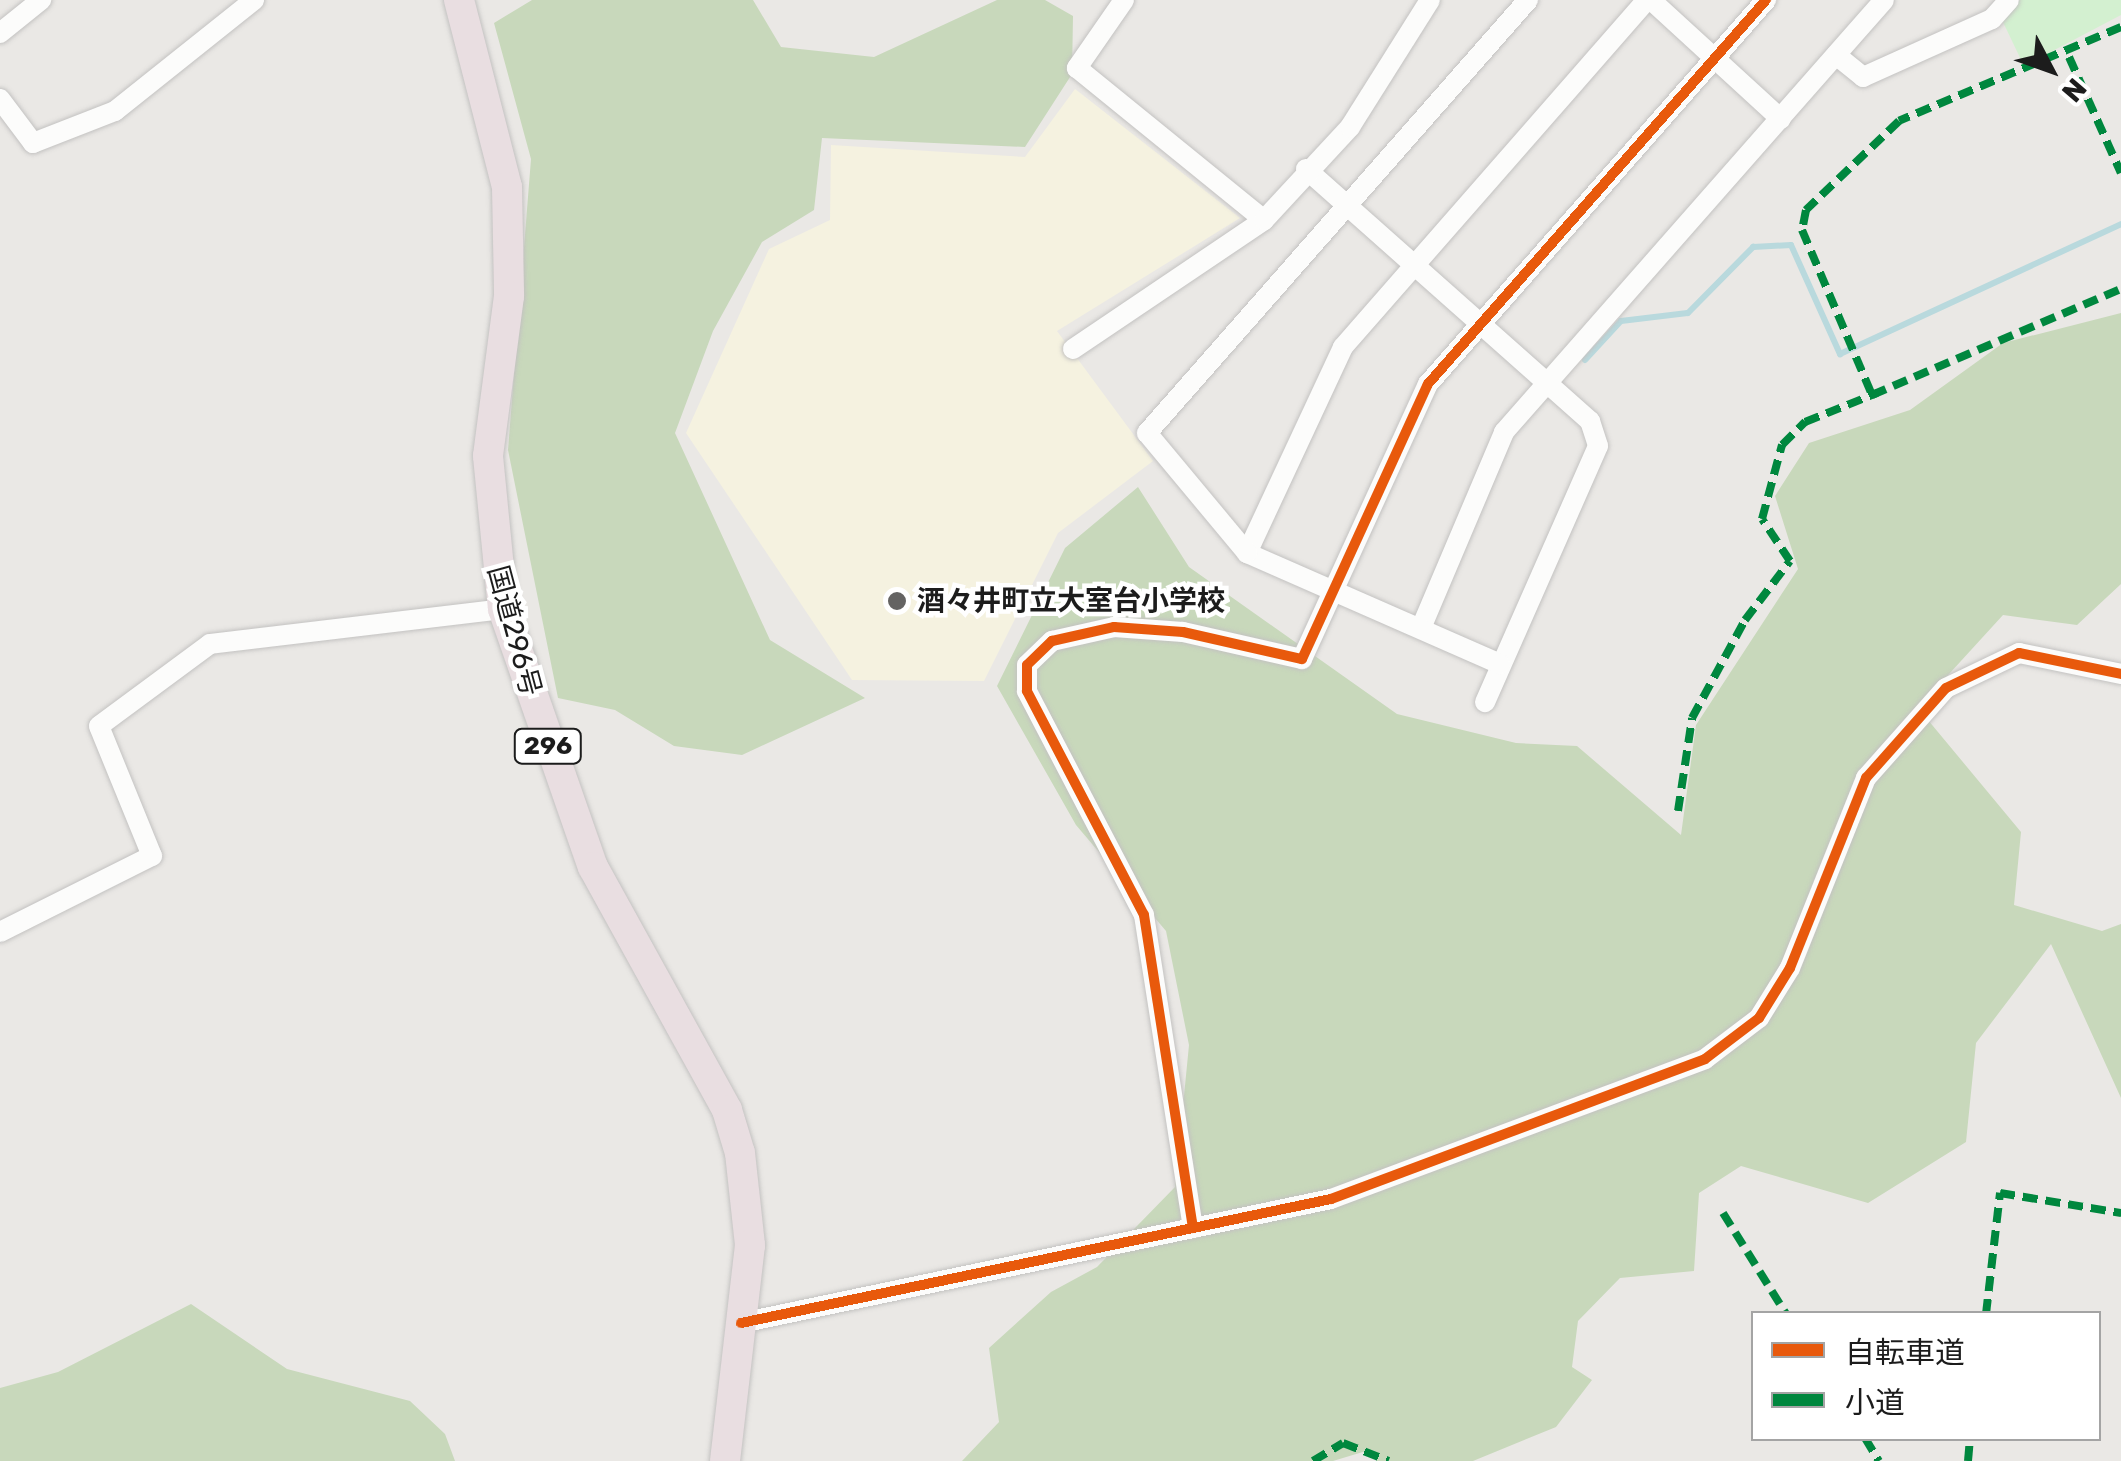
<!DOCTYPE html>
<html>
<head>
<meta charset="utf-8">
<style>
	body { margin:0 }
	#map { position:relative; width:2121px; height:1461px; overflow:hidden; background:#eae8e5; font-family:Rubik,"Noto Sans JP",sans-serif }
	div>[style] { position:absolute }
	.education>* { inset:0; background:#f5f2e0 }
	.forest>* { inset:0; background:#c8d8bb }
	.park>* { inset:0; background:#d3f0d0 }
	.stream>* { height:6px; margin:-3px; padding:0 3px; transform-origin:3px; border-radius:3px; background:#b9d9dd }
	.roads { filter:drop-shadow(0 0 2px #c3c2c1) drop-shadow(0 0 2px #c3c2c1) }
	.minor>* { height:20px; margin:-10px; padding:0 10px; transform-origin:10px; border-radius:10px; background:#fcfcfb }
	.highway>* { height:30px; margin:-15px; padding:0 15px; transform-origin:15px; border-radius:15px; background:#e9dee1 }
	.quiet>* { height:8px; margin-top:-4px; transform-origin:0; background:repeating-linear-gradient(90deg,#00873e 0 15px,transparent 0 23px) }
	.cycleway>* { height:10px; margin:-5px; padding:0 5px; transform-origin:5px; border-radius:5px; background:#e8590c }
	.dots>* { width:28px; height:28px; translate:-50% -50%; box-sizing:border-box; border:5px solid #fff; border-radius:50% }
	span { translate:-50% -50%; white-space:nowrap; text-align:center; line-height:1.15; -webkit-text-stroke:9px #fff; paint-order:stroke }
	.shield-label span { padding:2px 8px; background:#fff; border:2px solid; border-radius:8px; -webkit-text-stroke-width:0 }
	.shield-label { font-size:25px; color:#1c1c1c; font-weight:700 }
	.poi-label { font-size:28px; color:#1c1c1c; font-weight:700 }
	.left { translate:0 -50%; text-align:left }
	.street-label { font-size:28px; color:#1c1c1c }
	.legend { position:absolute; left:1751px; top:1311px; width:350px; height:130px; box-sizing:border-box; background:#fff; border:2px solid #a4a4a4; margin:0; padding:12px 18px; list-style:none; font-size:30px; color:#1c1c1c }
	.legend li { display:flex; align-items:center; gap:20px; height:50px }
	.legend b { width:50px; border:2px solid #a4a4a4 }
	.north { position:absolute; left:2001px; top:20px; width:100px; height:100px; -webkit-text-stroke:8px #fff; paint-order:stroke; rotate:131deg; font-size:28px; font-weight:700; line-height:40px; text-align:center; color:#1c1c1c }
	.north::after { content:''; display:block; margin:auto; width:35px; height:45px; background:#1c1c1c; clip-path:polygon(50% 0,100% 100%,50% 72%,0 100%) }
</style>
</head>
<body>
<div id="map">
	<div class="education">
		<div style="clip-path:polygon(1075px 89px,1240px 218px,1057px 331px,1153px 461px,1058px 533px,984px 681px,852px 680px,686px 433px,769px 249px,830px 220px,831px 145px,1025px 157px)"></div>
	</div>
	<div class="forest">
		<div style="clip-path:polygon(532px 0,753px 0,781px 47px,874px 57px,997px 0,1045px 0,1073px 16px,1072px 74px,1025px 147px,822px 138px,814px 210px,762px 242px,713px 331px,675px 433px,770px 640px,865px 698px,742px 755px,674px 746px,615px 710px,558px 698px,508px 450px,531px 159px,494px 23px)"></div>
		<div style="clip-path:polygon(2121px 313px,2121px 584px,2077px 625px,2003px 615px,1918px 708px,2021px 832px,2014px 905px,2102px 931px,2121px 924px,2121px 1098px,2051px 944px,1976px 1043px,1966px 1142px,1868px 1203px,1741px 1166px,1699px 1193px,1694px 1271px,1620px 1278px,1578px 1321px,1572px 1367px,1592px 1380px,1556px 1427px,1473px 1461px,1377px 1461px,1366px 1451px,1333px 1461px,962px 1461px,999px 1422px,989px 1348px,1051px 1292px,1097px 1267px,1175px 1187px,1189px 1045px,1166px 931px,1076px 825px,997px 686px,1065px 548px,1138px 487px,1189px 567px,1397px 714px,1516px 743px,1577px 746px,1681px 835px,1696px 725px,1798px 569px,1775px 496px,1809px 443px,1910px 410px,2003px 343px)"></div>
		<div style="clip-path:polygon(191px 1304px,287px 1369px,410px 1401px,445px 1434px,455px 1461px,0 1461px,0 1388px,58px 1372px)"></div>
	</div>
	<div class="park">
		<div style="clip-path:polygon(2020px 0,2121px 0,2121px 15px,2024px 66px,2002px 20px)"></div>
	</div>
	<div class="stream">
		<div style="left:1585px;top:360px;width:53px;rotate:-47.3deg"></div>
		<div style="left:1621px;top:321px;width:67px;rotate:-6.8deg"></div>
		<div style="left:1688px;top:313px;width:93px;rotate:-45.4deg"></div>
		<div style="left:1753px;top:247px;width:38px;rotate:-3deg"></div>
		<div style="left:1791px;top:245px;width:120px;rotate:65.8deg"></div>
		<div style="left:1840px;top:354px;width:310px;rotate:-24.8deg"></div>
	</div>
	<div class="roads">
		<div class="minor">
			<div style="left:1124px;top:0;width:83px;rotate:124.7deg"></div>
			<div style="left:1077px;top:68px;width:241px;rotate:39.1deg"></div>
			<div style="left:1651px;top:0;width:176px;rotate:42.5deg"></div>
			<div style="left:0;top:33px;width:53px;rotate:-38.8deg"></div>
			<div style="left:1836px;top:55px;width:35px;rotate:39deg"></div>
			<div style="left:1863px;top:77px;width:141px;rotate:-24.2deg"></div>
			<div style="left:1992px;top:19px;width:25px;rotate:-48deg"></div>
			<div style="left:0;top:99px;width:55px;rotate:53.1deg"></div>
			<div style="left:33px;top:143px;width:88px;rotate:-21.3deg"></div>
			<div style="left:115px;top:111px;width:178px;rotate:-38.6deg"></div>
			<div style="left:1306px;top:169px;width:380px;rotate:41.6deg"></div>
			<div style="left:1590px;top:421px;width:26px;rotate:72deg"></div>
			<div style="left:1598px;top:446px;width:280px;rotate:113.8deg"></div>
			<div style="left:1073px;top:349px;width:230px;rotate:-34deg"></div>
			<div style="left:1264px;top:220px;width:127px;rotate:-47.2deg"></div>
			<div style="left:1350px;top:127px;width:150px;rotate:-57.8deg"></div>
			<div style="left:1247px;top:553px;width:227px;rotate:-65deg"></div>
			<div style="left:1343px;top:347px;width:461px;rotate:-48.8deg"></div>
			<div style="left:1421px;top:628px;width:213px;rotate:-67deg"></div>
			<div style="left:1504px;top:432px;width:575px;rotate:-48.66deg"></div>
			<div style="left:1500px;top:664px;width:276px;rotate:-156.3deg"></div>
			<div style="left:1247px;top:553px;width:156px;rotate:-129.8deg"></div>
			<div style="left:1147px;top:433px;width:577px;rotate:-48.66deg"></div>
			<div style="left:0;top:932px;width:170px;rotate:-26.6deg"></div>
			<div style="left:152px;top:856px;width:140px;rotate:-112.2deg"></div>
			<div style="left:99px;top:726px;width:138px;rotate:-36.5deg"></div>
			<div style="left:210px;top:644px;width:295px;rotate:-6.8deg"></div>
			<div style="left:1193px;top:1228px;width:317px;rotate:-98.9deg"></div>
			<div style="left:1144px;top:915px;width:253px;rotate:-117.6deg"></div>
			<div style="left:1027px;top:691px;width:26px;rotate:-90deg"></div>
			<div style="left:1027px;top:665px;width:35px;rotate:-44deg"></div>
			<div style="left:1052px;top:641px;width:64px;rotate:-12.7deg"></div>
			<div style="left:1114px;top:627px;width:69px;rotate:4.1deg"></div>
			<div style="left:1183px;top:632px;width:122px;rotate:12.8deg"></div>
			<div style="left:1302px;top:659px;width:302px;rotate:-65.4deg"></div>
			<div style="left:1428px;top:384px;width:512px;rotate:-48.65deg"></div>
			<div style="left:741px;top:1323px;width:603px;rotate:-11.87deg"></div>
			<div style="left:1331px;top:1199px;width:399px;rotate:-20.5deg"></div>
			<div style="left:1705px;top:1059px;width:68px;rotate:-37.2deg"></div>
			<div style="left:1759px;top:1018px;width:59px;rotate:-58.2deg"></div>
			<div style="left:1790px;top:968px;width:205px;rotate:-68.2deg"></div>
			<div style="left:1866px;top:778px;width:120px;rotate:-48.4deg"></div>
			<div style="left:1946px;top:688px;width:81px;rotate:-25.6deg"></div>
			<div style="left:2019px;top:653px;width:104px;rotate:11.6deg"></div>
		</div>
		<div class="highway">
			<div style="left:459px;top:0;width:193px;rotate:75.6deg"></div>
			<div style="left:507px;top:187px;width:109px;rotate:88.9deg"></div>
			<div style="left:509px;top:296px;width:161px;rotate:97.5deg"></div>
			<div style="left:488px;top:456px;width:154px;rotate:84.4deg"></div>
			<div style="left:503px;top:609px;width:273px;rotate:70.8deg"></div>
			<div style="left:593px;top:867px;width:277px;rotate:61.1deg"></div>
			<div style="left:727px;top:1110px;width:45px;rotate:73.2deg"></div>
			<div style="left:740px;top:1153px;width:93px;rotate:83.8deg"></div>
			<div style="left:750px;top:1245px;width:217px;rotate:96.6deg"></div>
		</div>
	</div>
	<div class="quiet">
		<div style="left:2121px;top:27px;width:241px;rotate:157.1deg"></div>
		<div style="left:1899px;top:121px;width:129px;rotate:136.3deg"></div>
		<div style="left:1806px;top:210px;width:20px;rotate:101deg"></div>
		<div style="left:1802px;top:230px;width:179px;rotate:67deg"></div>
		<div style="left:1872px;top:395px;width:271px;rotate:-23.1deg"></div>
		<div style="left:2069px;top:57px;width:127px;rotate:65.9deg"></div>
		<div style="left:1678px;top:811px;width:94px;rotate:-81.4deg"></div>
		<div style="left:1692px;top:718px;width:111px;rotate:-61.6deg"></div>
		<div style="left:1745px;top:620px;width:74px;rotate:-52.7deg"></div>
		<div style="left:1790px;top:561px;width:50px;rotate:-123.7deg"></div>
		<div style="left:1762px;top:519px;width:77px;rotate:-74.9deg"></div>
		<div style="left:1782px;top:445px;width:33px;rotate:-45deg"></div>
		<div style="left:1805px;top:422px;width:78px;rotate:-21.9deg"></div>
		<div style="left:1723px;top:1213px;width:119px;rotate:58deg"></div>
		<div style="left:1986px;top:1314px;width:122px;rotate:-83.4deg"></div>
		<div style="left:2000px;top:1193px;width:123px;rotate:9.4deg"></div>
		<div style="left:1865px;top:1438px;width:27px;rotate:59deg"></div>
		<div style="left:1313px;top:1461px;width:35px;rotate:-31deg"></div>
		<div style="left:1343px;top:1443px;width:49px;rotate:21.4deg"></div>
		<div style="left:1968px;top:1461px;width:23px;rotate:-85deg"></div>
	</div>
	<div class="cycleway">
		<div style="left:1193px;top:1228px;width:317px;rotate:-98.9deg"></div>
		<div style="left:1144px;top:915px;width:253px;rotate:-117.6deg"></div>
		<div style="left:1027px;top:691px;width:26px;rotate:-90deg"></div>
		<div style="left:1027px;top:665px;width:35px;rotate:-44deg"></div>
		<div style="left:1052px;top:641px;width:64px;rotate:-12.7deg"></div>
		<div style="left:1114px;top:627px;width:69px;rotate:4.1deg"></div>
		<div style="left:1183px;top:632px;width:122px;rotate:12.8deg"></div>
		<div style="left:1302px;top:659px;width:302px;rotate:-65.4deg"></div>
		<div style="left:1428px;top:384px;width:512px;rotate:-48.65deg"></div>
		<div style="left:741px;top:1323px;width:603px;rotate:-11.87deg"></div>
		<div style="left:1331px;top:1199px;width:399px;rotate:-20.5deg"></div>
		<div style="left:1705px;top:1059px;width:68px;rotate:-37.2deg"></div>
		<div style="left:1759px;top:1018px;width:59px;rotate:-58.2deg"></div>
		<div style="left:1790px;top:968px;width:205px;rotate:-68.2deg"></div>
		<div style="left:1866px;top:778px;width:120px;rotate:-48.4deg"></div>
		<div style="left:1946px;top:688px;width:81px;rotate:-25.6deg"></div>
		<div style="left:2019px;top:653px;width:104px;rotate:11.6deg"></div>
	</div>
	<div class="dots">
		<div style="left:897px;top:601px;background:#646362"></div>
	</div>
	<div class="shield-label">
		<span style="left:548px;top:746px">296</span>
	</div>
	<div class="poi-label">
		<span class="left" style="left:917px;top:601px">酒々井町立大室台小学校</span>
	</div>
	<div class="street-label">
		<span style="left:514px;top:631px;rotate:75deg">国道296号</span>
	</div>
	<ul class="legend">
	<li><b style="height:12px;background:#e8590c"></b>自転車道</li>
	<li><b style="height:12px;background:#00873e"></b>小道</li>
	</ul>
	<div class="north">N</div>
</div>
</body>
</html>
